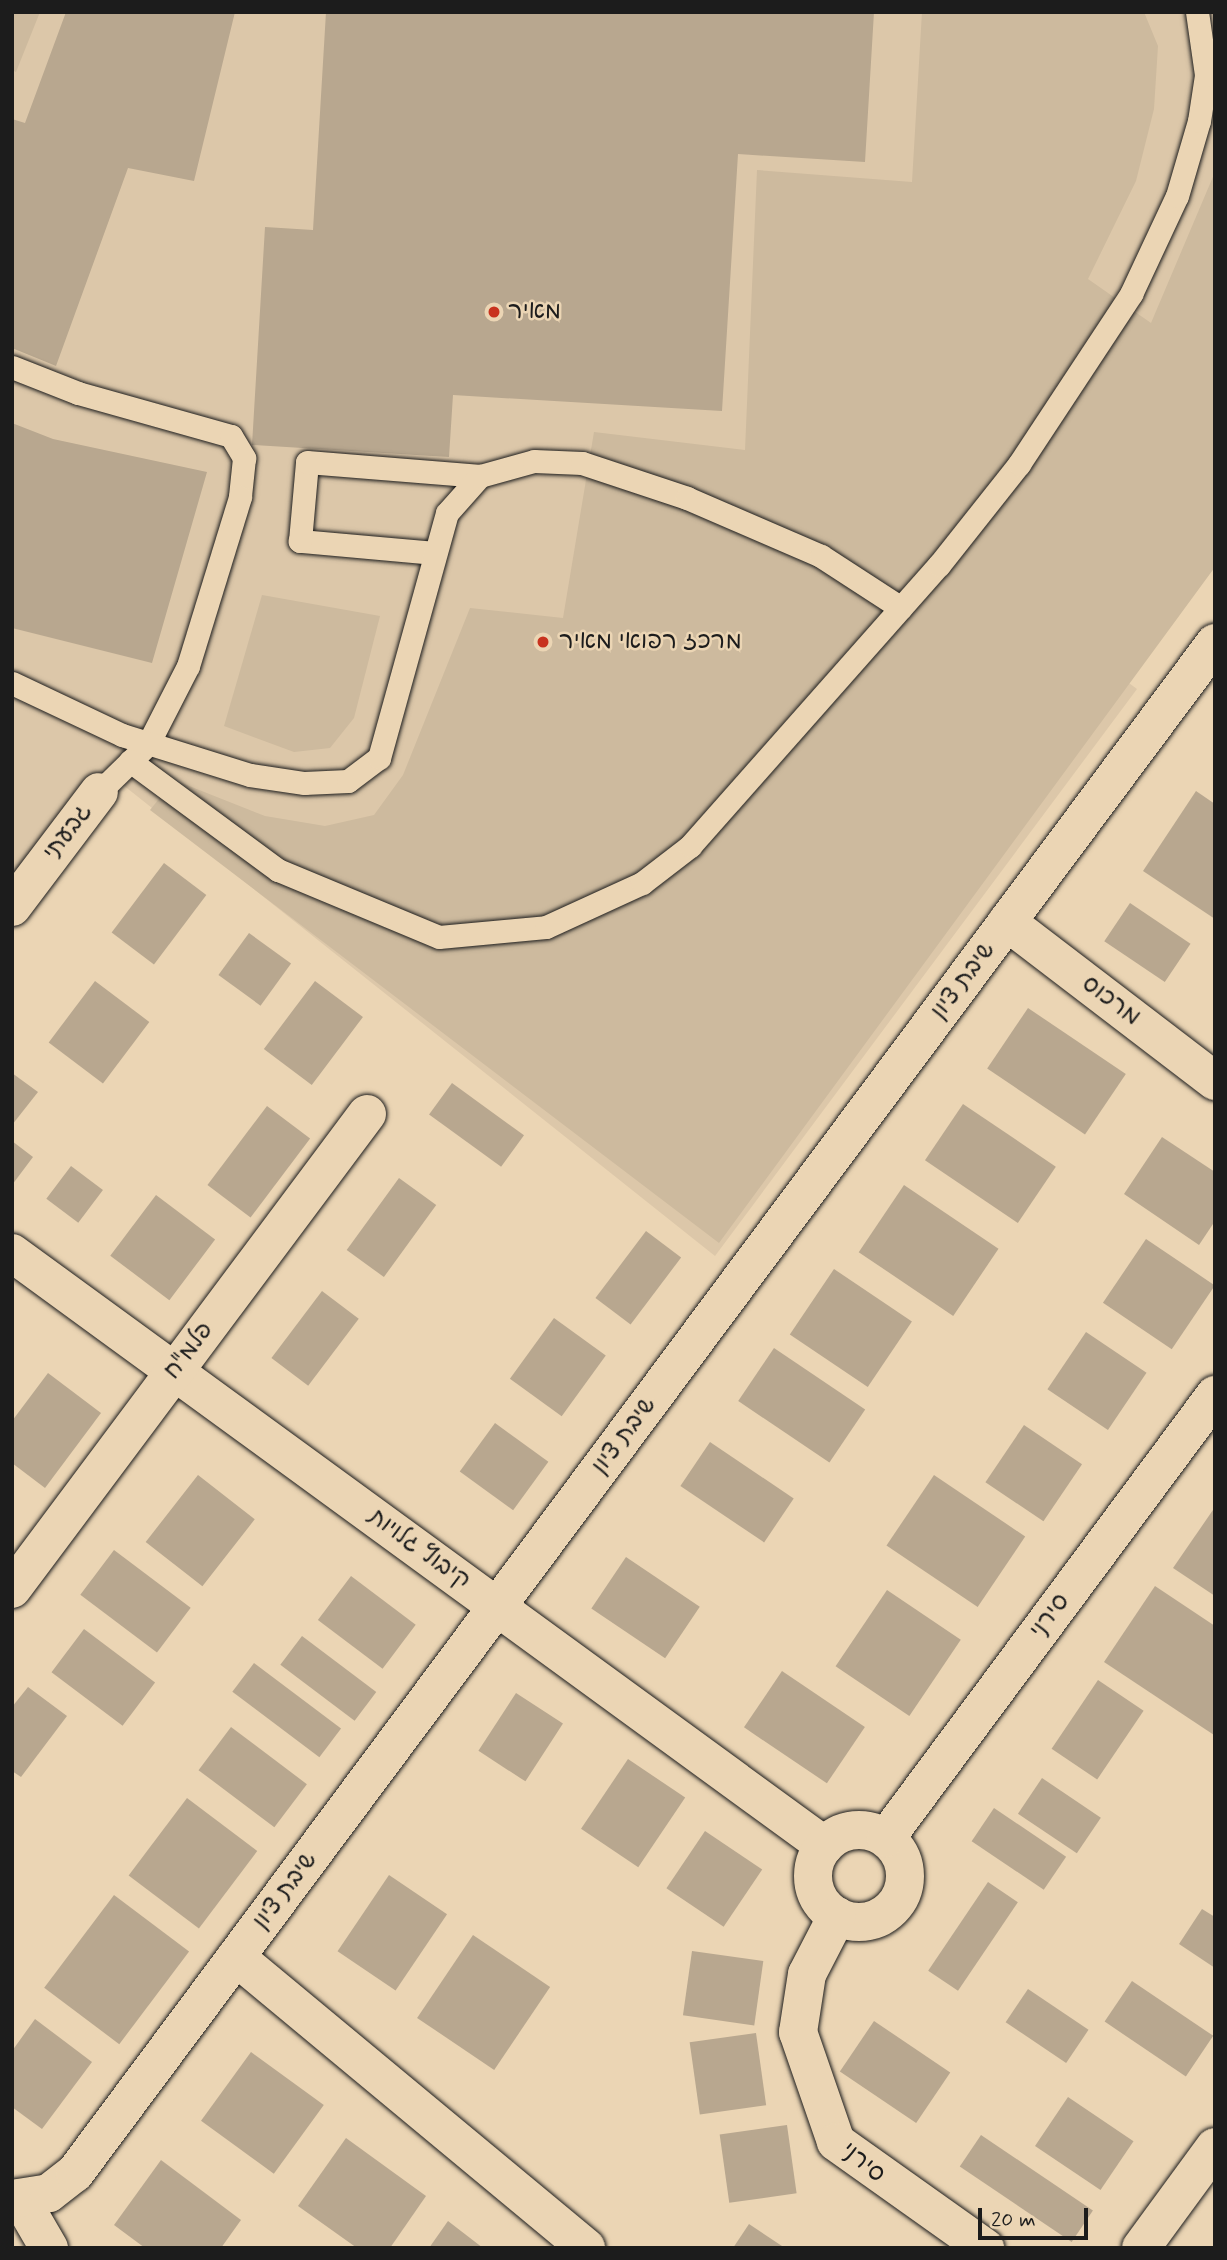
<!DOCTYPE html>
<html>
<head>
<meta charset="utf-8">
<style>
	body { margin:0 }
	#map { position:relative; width:1227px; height:2260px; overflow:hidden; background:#ebd5b4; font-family:Mynerve,"Playpen Sans Hebrew",sans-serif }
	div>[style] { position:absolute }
	.built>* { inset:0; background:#dcc7a9 }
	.green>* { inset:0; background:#cdba9e }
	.building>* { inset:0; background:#b8a78f; transform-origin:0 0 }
	.roads { filter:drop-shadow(0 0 2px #1c1c1c) drop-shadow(0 0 2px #1c1c1c) }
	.lane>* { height:23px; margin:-11.5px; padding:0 11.5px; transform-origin:11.5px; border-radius:11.5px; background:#ebd5b4 }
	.street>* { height:38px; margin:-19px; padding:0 19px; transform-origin:19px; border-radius:19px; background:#ebd5b4 }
	.street>.ring { margin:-19px; padding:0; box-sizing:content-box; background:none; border:38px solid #ebd5b4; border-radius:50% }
	.dots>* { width:19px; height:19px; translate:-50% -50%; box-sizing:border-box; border:4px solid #ebd5b4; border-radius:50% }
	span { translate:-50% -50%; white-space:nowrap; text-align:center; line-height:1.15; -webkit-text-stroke:5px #ebd5b4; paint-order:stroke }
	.poi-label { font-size:24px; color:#1c1c1c }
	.left { translate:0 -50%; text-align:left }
	.street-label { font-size:24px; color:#1c1c1c }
	.frame { position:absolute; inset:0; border:14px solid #1c1c1c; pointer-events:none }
	.scale { position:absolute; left:978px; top:2208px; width:110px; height:32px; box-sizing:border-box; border:4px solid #1c1c1c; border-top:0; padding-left:9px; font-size:21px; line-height:24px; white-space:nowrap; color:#1c1c1c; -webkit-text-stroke:5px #ebd5b4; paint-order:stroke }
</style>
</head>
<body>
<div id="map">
	<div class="built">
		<div style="clip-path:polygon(12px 12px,1215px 12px,1215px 342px,1010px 595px,1137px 689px,715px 1256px,103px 769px,12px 884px)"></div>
	</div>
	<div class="green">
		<div style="clip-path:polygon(12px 12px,40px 12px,16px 72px,12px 70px)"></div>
		<div style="clip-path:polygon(922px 12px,1144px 12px,1158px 46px,1154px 109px,1136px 181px,1088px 279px,1151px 323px,1215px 172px,1215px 567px,719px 1243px,150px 810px,174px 780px,265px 816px,325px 826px,374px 815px,403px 775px,470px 608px,563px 618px,594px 432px,745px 450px,757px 170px,912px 182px)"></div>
		<div style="clip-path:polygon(262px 595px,380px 616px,354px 718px,330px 748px,294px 752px,224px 726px)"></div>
	</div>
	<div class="building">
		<div style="clip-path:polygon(66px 12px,235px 12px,194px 181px,128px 168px,56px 366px,12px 348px,12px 119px,25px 123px)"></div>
		<div style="clip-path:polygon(326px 12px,874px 12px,865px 162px,738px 154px,722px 411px,453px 395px,449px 457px,252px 445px,265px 227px,313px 230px)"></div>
		<div style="clip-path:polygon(12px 423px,53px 439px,207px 472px,152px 663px,12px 628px)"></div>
		<div style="clip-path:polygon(1196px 791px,1215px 804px,1215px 919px,1143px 871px)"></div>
		<div style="left:164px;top:863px;width:53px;height:87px;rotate:37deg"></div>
		<div style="left:1130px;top:903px;width:73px;height:46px;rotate:34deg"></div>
		<div style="left:249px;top:933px;width:52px;height:52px;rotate:36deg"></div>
		<div style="left:95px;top:981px;width:68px;height:77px;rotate:37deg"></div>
		<div style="left:315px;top:981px;width:60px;height:85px;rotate:37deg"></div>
		<div style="left:1028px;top:1008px;width:118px;height:73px;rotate:34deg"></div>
		<div style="clip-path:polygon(12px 1073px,38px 1092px,12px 1125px)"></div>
		<div style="left:452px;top:1083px;width:89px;height:39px;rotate:36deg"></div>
		<div style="left:963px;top:1104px;width:112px;height:68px;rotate:34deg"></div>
		<div style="left:267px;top:1106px;width:54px;height:99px;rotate:37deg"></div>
		<div style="clip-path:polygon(1162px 1137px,1215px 1172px,1215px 1221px,1199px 1245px,1124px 1194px)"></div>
		<div style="clip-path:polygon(12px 1141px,33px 1157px,12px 1185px)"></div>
		<div style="left:71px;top:1166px;width:40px;height:41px;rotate:37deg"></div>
		<div style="left:399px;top:1178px;width:46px;height:89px;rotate:36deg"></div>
		<div style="left:904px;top:1185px;width:114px;height:81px;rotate:34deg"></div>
		<div style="left:156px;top:1195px;width:74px;height:76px;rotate:37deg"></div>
		<div style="left:646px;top:1231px;width:44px;height:84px;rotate:37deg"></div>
		<div style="left:1146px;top:1239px;width:83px;height:77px;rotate:34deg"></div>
		<div style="left:834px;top:1269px;width:94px;height:79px;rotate:34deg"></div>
		<div style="left:322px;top:1291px;width:46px;height:84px;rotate:37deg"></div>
		<div style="left:554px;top:1318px;width:64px;height:75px;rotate:36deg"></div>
		<div style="left:1086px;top:1332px;width:73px;height:69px;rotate:34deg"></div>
		<div style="left:774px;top:1348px;width:110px;height:64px;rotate:34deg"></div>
		<div style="clip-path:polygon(48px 1373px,101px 1413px,45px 1488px,12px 1463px,12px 1421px)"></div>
		<div style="left:495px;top:1423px;width:66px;height:60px;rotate:36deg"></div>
		<div style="left:1024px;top:1425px;width:70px;height:69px;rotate:34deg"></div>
		<div style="left:710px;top:1442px;width:101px;height:53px;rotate:34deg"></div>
		<div style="left:198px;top:1475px;width:72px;height:85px;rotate:38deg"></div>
		<div style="left:934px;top:1475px;width:110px;height:85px;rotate:34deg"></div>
		<div style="clip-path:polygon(1215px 1507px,1215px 1596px,1173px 1568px)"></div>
		<div style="left:114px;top:1550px;width:96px;height:56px;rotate:37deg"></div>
		<div style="left:626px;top:1557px;width:89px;height:62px;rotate:34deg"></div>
		<div style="left:351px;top:1576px;width:81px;height:55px;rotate:37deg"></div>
		<div style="clip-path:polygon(1155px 1586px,1215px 1626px,1214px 1735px,1104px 1662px)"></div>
		<div style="left:887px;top:1590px;width:89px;height:92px;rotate:34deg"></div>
		<div style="left:84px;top:1629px;width:89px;height:54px;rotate:37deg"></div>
		<div style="left:302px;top:1636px;width:93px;height:36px;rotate:37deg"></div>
		<div style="left:254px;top:1663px;width:109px;height:36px;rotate:37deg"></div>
		<div style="left:782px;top:1671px;width:100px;height:68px;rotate:34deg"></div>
		<div style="left:1098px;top:1680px;width:55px;height:83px;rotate:34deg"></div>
		<div style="clip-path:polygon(28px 1687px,67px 1716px,21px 1777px,12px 1771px,12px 1707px)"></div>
		<div style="left:516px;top:1693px;width:56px;height:69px;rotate:33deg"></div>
		<div style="left:231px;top:1727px;width:95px;height:54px;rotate:37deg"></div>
		<div style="left:628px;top:1759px;width:69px;height:84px;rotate:34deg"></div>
		<div style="left:1042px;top:1778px;width:71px;height:43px;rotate:34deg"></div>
		<div style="left:187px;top:1798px;width:88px;height:97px;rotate:37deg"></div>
		<div style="left:994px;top:1808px;width:87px;height:40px;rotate:34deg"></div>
		<div style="left:705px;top:1831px;width:69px;height:69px;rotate:34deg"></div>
		<div style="left:389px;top:1875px;width:70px;height:92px;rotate:34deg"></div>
		<div style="left:988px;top:1882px;width:36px;height:107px;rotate:34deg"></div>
		<div style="left:114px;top:1895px;width:94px;height:116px;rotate:37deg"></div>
		<div style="clip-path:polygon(1202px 1909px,1215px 1917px,1215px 1968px,1179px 1944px)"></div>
		<div style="left:473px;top:1935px;width:93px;height:100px;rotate:34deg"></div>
		<div style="left:692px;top:1951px;width:72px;height:65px;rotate:8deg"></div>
		<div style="left:1132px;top:1981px;width:98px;height:49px;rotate:34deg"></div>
		<div style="left:1028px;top:1989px;width:73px;height:40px;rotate:34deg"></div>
		<div style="clip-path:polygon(35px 2019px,92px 2062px,42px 2129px,12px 2107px,12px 2051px)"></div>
		<div style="left:874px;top:2021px;width:92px;height:61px;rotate:34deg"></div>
		<div style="left:756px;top:2033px;width:73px;height:67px;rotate:82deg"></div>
		<div style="left:251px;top:2052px;width:90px;height:85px;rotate:36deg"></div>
		<div style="left:1068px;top:2097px;width:79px;height:59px;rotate:34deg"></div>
		<div style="left:787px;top:2125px;width:69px;height:68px;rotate:82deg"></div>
		<div style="left:981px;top:2135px;width:135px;height:38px;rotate:34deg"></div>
		<div style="clip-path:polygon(346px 2138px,426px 2196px,390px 2248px,357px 2248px,298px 2206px)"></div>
		<div style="clip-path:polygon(161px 2160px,241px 2220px,221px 2248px,145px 2248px,114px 2225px)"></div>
		<div style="clip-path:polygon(448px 2221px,483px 2248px,429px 2248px)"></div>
		<div style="clip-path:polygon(749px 2224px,785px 2248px,733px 2248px)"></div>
	</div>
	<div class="roads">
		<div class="lane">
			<div style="left:12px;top:367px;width:71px;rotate:21.5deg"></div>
			<div style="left:78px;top:393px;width:159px;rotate:15.7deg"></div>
			<div style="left:231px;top:436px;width:26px;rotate:59deg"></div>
			<div style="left:244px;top:458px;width:39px;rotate:96deg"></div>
			<div style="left:240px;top:497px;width:177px;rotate:107.1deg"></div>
			<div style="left:188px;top:666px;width:88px;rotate:117.1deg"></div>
			<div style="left:148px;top:744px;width:69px;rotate:135.6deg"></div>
			<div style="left:435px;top:553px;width:136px;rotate:-174.9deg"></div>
			<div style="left:300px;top:541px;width:79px;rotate:-84.9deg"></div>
			<div style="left:307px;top:462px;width:174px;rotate:4.6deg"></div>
			<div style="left:12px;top:683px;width:122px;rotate:25.3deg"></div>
			<div style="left:122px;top:735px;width:134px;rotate:17.4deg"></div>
			<div style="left:250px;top:775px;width:55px;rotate:8.4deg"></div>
			<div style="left:304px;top:783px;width:44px;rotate:-2.6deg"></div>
			<div style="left:348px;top:781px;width:39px;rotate:-37deg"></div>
			<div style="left:379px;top:758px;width:254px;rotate:-74.5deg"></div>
			<div style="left:447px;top:513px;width:50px;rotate:-48.3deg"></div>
			<div style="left:480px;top:476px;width:56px;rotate:-15.5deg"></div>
			<div style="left:534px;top:461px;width:48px;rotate:2.4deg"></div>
			<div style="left:582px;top:463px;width:111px;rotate:18.4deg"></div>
			<div style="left:687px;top:498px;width:146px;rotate:23.4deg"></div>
			<div style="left:821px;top:556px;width:95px;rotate:33deg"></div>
			<div style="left:130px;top:761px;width:184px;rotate:36.4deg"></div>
			<div style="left:278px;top:870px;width:174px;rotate:22.6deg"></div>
			<div style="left:439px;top:937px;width:107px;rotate:-5.3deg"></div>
			<div style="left:546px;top:927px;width:106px;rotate:-24.6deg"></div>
			<div style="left:642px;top:883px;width:61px;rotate:-37.6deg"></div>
			<div style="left:690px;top:846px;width:375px;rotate:-48.5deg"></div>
			<div style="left:939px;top:565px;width:129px;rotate:-51.6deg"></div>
			<div style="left:1019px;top:464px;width:204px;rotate:-56.6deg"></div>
			<div style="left:1131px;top:294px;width:108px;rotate:-64.9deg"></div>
			<div style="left:1177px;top:196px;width:78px;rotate:-73.7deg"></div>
			<div style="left:1199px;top:121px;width:47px;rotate:-81.3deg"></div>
			<div style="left:1206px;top:75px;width:64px;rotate:-98.1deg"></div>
		</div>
		<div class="street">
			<div style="left:12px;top:907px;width:144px;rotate:-52.9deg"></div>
			<div style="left:1007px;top:922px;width:262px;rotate:37.4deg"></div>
			<div style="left:12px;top:1253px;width:1006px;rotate:36.11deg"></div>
			<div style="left:12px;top:1589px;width:593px;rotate:-53.23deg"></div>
			<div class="ring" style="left:813px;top:1830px;width:54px;height:54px"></div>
			<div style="left:886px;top:1838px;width:552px;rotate:-53.4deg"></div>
			<div style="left:837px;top:1916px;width:65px;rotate:117.3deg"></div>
			<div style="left:807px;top:1974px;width:59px;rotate:98.8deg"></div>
			<div style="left:798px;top:2032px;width:116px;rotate:70.9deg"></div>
			<div style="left:836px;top:2142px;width:183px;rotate:35.4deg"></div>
			<div style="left:236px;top:1957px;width:455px;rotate:39.7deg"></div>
			<div style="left:20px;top:2198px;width:58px;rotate:59.9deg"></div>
			<div style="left:12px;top:2199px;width:37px;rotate:-9deg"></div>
			<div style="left:49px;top:2193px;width:33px;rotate:-38deg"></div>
			<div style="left:75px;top:2173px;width:1908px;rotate:-53.31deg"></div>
			<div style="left:1141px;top:2248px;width:125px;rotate:-53.8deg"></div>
		</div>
	</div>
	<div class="dots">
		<div style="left:494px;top:312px;background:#c8321e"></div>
		<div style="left:543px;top:642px;background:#c8321e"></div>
	</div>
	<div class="poi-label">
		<span class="left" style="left:508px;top:312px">מאיר</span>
		<span class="left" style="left:559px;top:642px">מרכז רפואי מאיר</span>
	</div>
	<div class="street-label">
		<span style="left:68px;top:832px;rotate:-53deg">גבעתי</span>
		<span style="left:963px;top:981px;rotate:-53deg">שיבת ציון</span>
		<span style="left:1111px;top:1001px;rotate:37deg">מרכוס</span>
		<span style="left:189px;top:1351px;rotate:-53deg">פלמ"ח</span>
		<span style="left:624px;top:1436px;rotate:-53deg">שיבת ציון</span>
		<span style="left:419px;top:1549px;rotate:36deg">קיבוץ גלויות</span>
		<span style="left:1050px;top:1616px;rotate:-53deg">סירני</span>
		<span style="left:285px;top:1891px;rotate:-53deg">שיבת ציון</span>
		<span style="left:863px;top:2163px;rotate:39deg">סירני</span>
	</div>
	<div class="frame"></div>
	<div class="scale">20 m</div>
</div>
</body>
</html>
